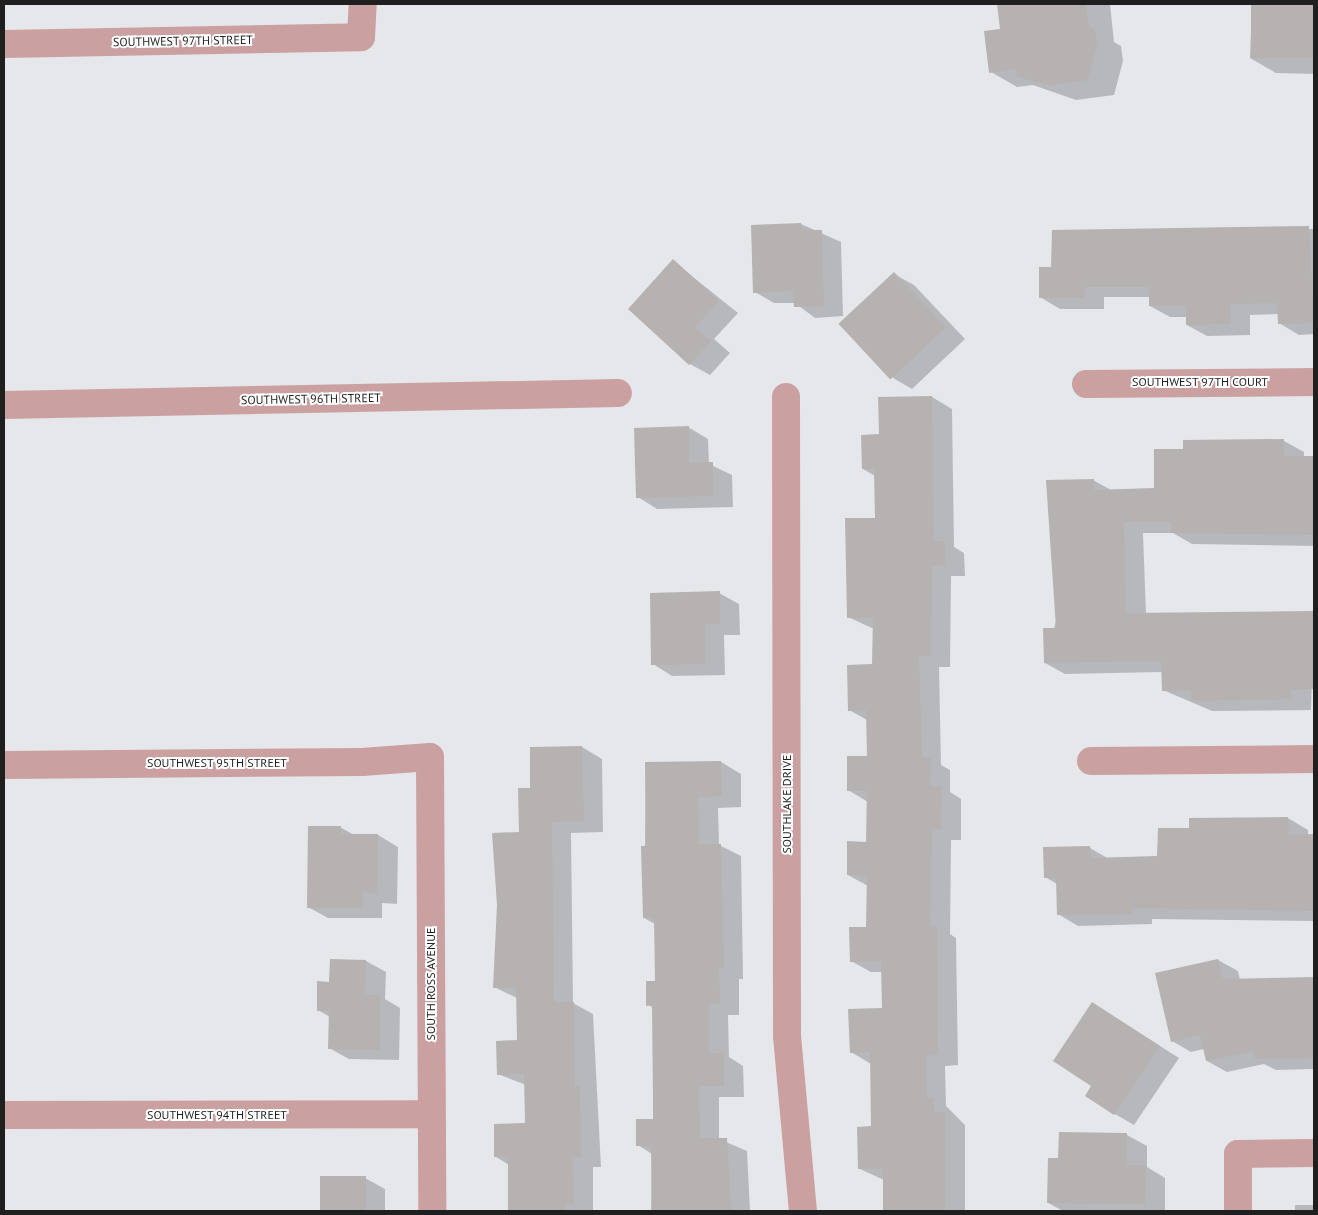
<!DOCTYPE html>
<html>
<head>
<meta charset="utf-8">
<style>
	body { margin:0 }
	#map { position:relative; width:1318px; height:1215px; overflow:hidden; background:#e5e7ea; font-family:"PT Sans",sans-serif }
	div>[style] { position:absolute }
	.shadow>* { inset:0; background:#0003; transform-origin:0 0 }
	.building>* { inset:0; background:#b5b2b1; transform-origin:0 0 }
	.minor>* { height:28px; margin:-14px; padding:0 14px; transform-origin:14px; border-radius:14px; background:#cba0a0 }
	span { translate:-50% -50%; white-space:nowrap; text-align:center; line-height:1.15; -webkit-text-stroke:4px #fff; paint-order:stroke }
	.street-label { font-size:12px; color:#1f1f20 }
	.frame { position:absolute; inset:0; border:5px solid #1f1f20; pointer-events:none }
</style>
</head>
<body>
<div id="map">
	<div class="shadow">
		<div style="clip-path:polygon(998px 4px,1110px 4px,1114px 42px,1121px 46px,1123px 61px,1114px 95px,1076px 100px,1033px 85px,1017px 87px,991px 72px,1001px 30px)"></div>
		<div style="clip-path:polygon(1252px 4px,1314px 4px,1314px 74px,1276px 73px,1250px 58px)"></div>
		<div style="clip-path:polygon(801px 224px,841px 242px,843px 316px,815px 318px,795px 303px,774px 303px,755px 292px)"></div>
		<div style="clip-path:polygon(1314px 229px,1314px 334px,1299px 335px,1279px 323px,1278px 314px,1250px 315px,1250px 335px,1207px 336px,1187px 325px,1187px 317px,1170px 317px,1150px 306px,1150px 297px,1104px 297px,1104px 309px,1060px 309px,1040px 297px,1052px 268px,1053px 231px)"></div>
		<div style="clip-path:polygon(673px 261px,738px 313px,714px 339px,730px 353px,710px 375px,690px 364px)"></div>
		<div style="clip-path:polygon(894px 274px,914px 285px,965px 339px,912px 389px,893px 378px)"></div>
		<div style="clip-path:polygon(932px 397px,952px 409px,954px 547px,964px 553px,965px 576px,951px 576px,950px 667px,939px 667px,941px 765px,950px 770px,950px 792px,961px 799px,961px 840px,951px 840px,950px 934px,956px 938px,958px 1065px,945px 1066px,946px 1106px,965px 1125px,965px 1211px,884px 1211px,884px 1180px,860px 1169px,873px 1128px,871px 1064px,851px 1052px,883px 1009px,882px 972px,871px 972px,851px 961px,867px 928px,868px 886px,848px 875px,867px 843px,868px 802px,848px 790px,868px 758px,867px 720px,849px 710px,874px 666px,874px 629px,848px 617px,876px 519px,875px 476px,863px 469px,881px 435px,880px 399px)"></div>
		<div style="clip-path:polygon(688px 427px,708px 439px,709px 464px,732px 475px,733px 507px,657px 509px,638px 497px)"></div>
		<div style="clip-path:polygon(1185px 441px,1284px 441px,1304px 452px,1304px 458px,1314px 458px,1314px 546px,1192px 544px,1173px 533px,1143px 533px,1146px 614px,1314px 612px,1311px 710px,1212px 711px,1163px 690px,1162px 672px,1065px 674px,1045px 663px,1093px 480px,1111px 490px,1155px 489px,1185px 450px)"></div>
		<div style="clip-path:polygon(719px 593px,739px 604px,740px 635px,724px 635px,725px 675px,672px 676px,653px 664px)"></div>
		<div style="clip-path:polygon(582px 747px,602px 759px,603px 832px,571px 833px,573px 1003px,593px 1014px,601px 1167px,593px 1167px,593px 1211px,510px 1211px,509px 1165px,496px 1157px,526px 1125px,526px 1085px,498px 1074px,518px 1041px,517px 998px,494px 987px,532px 790px,531px 748px)"></div>
		<div style="clip-path:polygon(721px 762px,741px 774px,741px 807px,718px 808px,719px 845px,741px 856px,743px 979px,739px 979px,739px 1015px,728px 1015px,729px 1057px,743px 1066px,744px 1097px,719px 1097px,719px 1139px,747px 1151px,750px 1211px,651px 1211px,652px 1154px,638px 1145px,654px 1120px,654px 1008px,648px 1005px,657px 983px,655px 924px,644px 918px,646px 763px)"></div>
		<div style="clip-path:polygon(1288px 818px,1308px 830px,1308px 835px,1314px 835px,1314px 921px,1152px 919px,1152px 924px,1078px 926px,1058px 914px,1057px 884px,1045px 877px,1090px 848px,1109px 859px,1158px 858px,1190px 829px)"></div>
		<div style="clip-path:polygon(340px 827px,354px 835px,378px 835px,398px 847px,397px 904px,382px 903px,382px 918px,328px 918px,308px 907px)"></div>
		<div style="clip-path:polygon(1218px 960px,1238px 971px,1240px 980px,1314px 980px,1314px 1069px,1276px 1070px,1264px 1064px,1227px 1072px,1207px 1061px,1204px 1049px,1191px 1052px,1172px 1041px)"></div>
		<div style="clip-path:polygon(366px 961px,386px 972px,385px 999px,400px 1008px,399px 1060px,349px 1059px,329px 1048px,330px 1017px,318px 1010px)"></div>
		<div style="clip-path:polygon(1092px 1003px,1179px 1058px,1134px 1125px,1115px 1114px,1093px 1086px)"></div>
		<div style="clip-path:polygon(1060px 1134px,1127px 1135px,1147px 1146px,1147px 1167px,1165px 1178px,1165px 1211px,1063px 1211px,1048px 1203px,1060px 1159px)"></div>
		<div style="clip-path:polygon(321px 1178px,365px 1178px,385px 1189px,385px 1211px,321px 1211px)"></div>
		<div style="left:1295px;top:1205px;width:19px;height:6px"></div>
	</div>
	<div class="building">
		<div style="clip-path:polygon(997px 4px,1086px 4px,1089px 28px,1095px 30px,1097px 45px,1088px 80px,1049px 85px,1017px 77px,1016px 69px,989px 73px,984px 31px,1000px 29px)"></div>
		<div style="left:1251px;top:4px;width:63px;height:54px"></div>
		<div style="clip-path:polygon(801px 223px,802px 230px,822px 230px,824px 306px,794px 307px,793px 291px,753px 293px,751px 225px)"></div>
		<div style="clip-path:polygon(1309px 226px,1314px 323px,1278px 324px,1277px 303px,1230px 304px,1231px 324px,1186px 325px,1186px 306px,1149px 306px,1149px 287px,1085px 287px,1085px 298px,1039px 298px,1039px 267px,1051px 267px,1052px 230px)"></div>
		<div style="clip-path:polygon(673px 259px,719px 301px,695px 327px,711px 341px,689px 365px,628px 309px)"></div>
		<div style="left:894px;top:272px;width:76px;height:76px;rotate:47deg"></div>
		<div style="clip-path:polygon(932px 396px,934px 541px,945px 541px,945px 565px,932px 566px,931px 656px,919px 656px,922px 757px,931px 758px,930px 786px,942px 786px,941px 829px,932px 829px,930px 926px,937px 926px,938px 1054px,926px 1055px,927px 1098px,934px 1098px,934px 1112px,945px 1112px,945px 1211px,883px 1211px,883px 1169px,858px 1169px,857px 1127px,871px 1126px,870px 1052px,850px 1053px,848px 1009px,882px 1008px,881px 961px,850px 962px,849px 927px,866px 927px,867px 876px,847px 875px,847px 841px,866px 842px,867px 791px,847px 791px,847px 756px,867px 756px,866px 710px,848px 711px,847px 665px,872px 664px,873px 618px,847px 618px,845px 518px,875px 518px,874px 469px,862px 469px,861px 435px,879px 434px,878px 397px)"></div>
		<div style="clip-path:polygon(689px 426px,689px 463px,713px 462px,713px 496px,636px 498px,634px 428px)"></div>
		<div style="clip-path:polygon(1284px 439px,1284px 456px,1314px 456px,1314px 535px,1171px 533px,1171px 522px,1124px 522px,1126px 613px,1314px 611px,1314px 689px,1291px 690px,1291px 699px,1191px 701px,1191px 690px,1162px 691px,1161px 661px,1044px 663px,1043px 628px,1056px 628px,1046px 480px,1094px 479px,1094px 490px,1154px 488px,1154px 449px,1183px 449px,1183px 440px)"></div>
		<div style="clip-path:polygon(720px 591px,720px 624px,705px 624px,705px 664px,651px 665px,650px 593px)"></div>
		<div style="clip-path:polygon(582px 746px,584px 821px,552px 822px,554px 1002px,574px 1002px,575px 1086px,580px 1086px,581px 1157px,573px 1157px,574px 1204px,566px 1205px,566px 1211px,508px 1211px,508px 1157px,494px 1157px,494px 1124px,525px 1123px,524px 1074px,497px 1075px,496px 1041px,517px 1040px,516px 988px,493px 988px,497px 905px,492px 833px,519px 832px,518px 788px,530px 788px,530px 747px)"></div>
		<div style="clip-path:polygon(721px 761px,722px 796px,698px 797px,699px 844px,721px 844px,724px 968px,719px 968px,720px 1004px,709px 1004px,709px 1053px,724px 1053px,724px 1086px,699px 1086px,700px 1138px,727px 1138px,731px 1211px,652px 1211px,651px 1146px,636px 1146px,636px 1119px,653px 1119px,653px 1099px,652px 1005px,646px 1006px,646px 981px,655px 981px,654px 918px,643px 918px,641px 846px,646px 846px,645px 762px)"></div>
		<div style="clip-path:polygon(1288px 817px,1289px 835px,1314px 834px,1314px 911px,1132px 908px,1133px 914px,1057px 915px,1056px 878px,1044px 878px,1043px 847px,1090px 846px,1091px 858px,1157px 856px,1158px 828px,1189px 828px,1189px 818px)"></div>
		<div style="clip-path:polygon(308px 826px,341px 826px,341px 834px,378px 834px,377px 893px,363px 892px,362px 908px,307px 908px)"></div>
		<div style="clip-path:polygon(330px 959px,366px 960px,365px 995px,380px 995px,380px 1050px,328px 1049px,329px 1011px,317px 1011px,317px 981px,329px 982px)"></div>
		<div style="clip-path:polygon(1218px 959px,1223px 979px,1314px 977px,1314px 1058px,1255px 1059px,1254px 1051px,1206px 1061px,1200px 1035px,1171px 1042px,1155px 973px)"></div>
		<div style="clip-path:polygon(1092px 1002px,1160px 1046px,1114px 1115px,1085px 1096px,1091px 1086px,1053px 1061px)"></div>
		<div style="clip-path:polygon(1059px 1132px,1127px 1133px,1127px 1165px,1146px 1165px,1145px 1204px,1047px 1203px,1048px 1158px,1058px 1158px)"></div>
		<div style="left:366px;top:1176px;width:35px;height:46px;rotate:90deg"></div>
	</div>
	<div class="minor">
		<div style="left:4px;top:44px;width:357px;rotate:-1.1deg"></div>
		<div style="left:361px;top:37px;width:33px;rotate:-87deg"></div>
		<div style="left:1086px;top:384px;width:228px;rotate:-0.5deg"></div>
		<div style="left:786px;top:397px;width:639px;rotate:89.91deg"></div>
		<div style="left:787px;top:1036px;width:176px;rotate:84.8deg"></div>
		<div style="left:4px;top:405px;width:614px;rotate:-1.12deg"></div>
		<div style="left:1091px;top:761px;width:223px;rotate:-0.5deg"></div>
		<div style="left:4px;top:765px;width:358px;rotate:-0.5deg"></div>
		<div style="left:362px;top:762px;width:68px;rotate:-4.2deg"></div>
		<div style="left:430px;top:757px;width:454px;rotate:89.7deg"></div>
		<div style="left:4px;top:1115px;width:427px;rotate:-0.1deg"></div>
		<div style="left:1238px;top:1211px;width:57px;rotate:-90deg"></div>
		<div style="left:1238px;top:1154px;width:76px;rotate:-0.8deg"></div>
	</div>
	<div class="street-label">
		<span style="left:183px;top:41px;rotate:-1deg">SOUTHWEST 97TH STREET</span>
		<span style="left:1200px;top:382px">SOUTHWEST 97TH COURT</span>
		<span style="left:311px;top:399px;rotate:-1deg">SOUTHWEST 96TH STREET</span>
		<span style="left:217px;top:763px">SOUTHWEST 95TH STREET</span>
		<span style="left:787px;top:804px;rotate:-90deg">SOUTHLAKE DRIVE</span>
		<span style="left:431px;top:984px;rotate:-90deg">SOUTH ROSS AVENUE</span>
		<span style="left:217px;top:1115px">SOUTHWEST 94TH STREET</span>
	</div>
	<div class="frame"></div>
</div>
</body>
</html>
